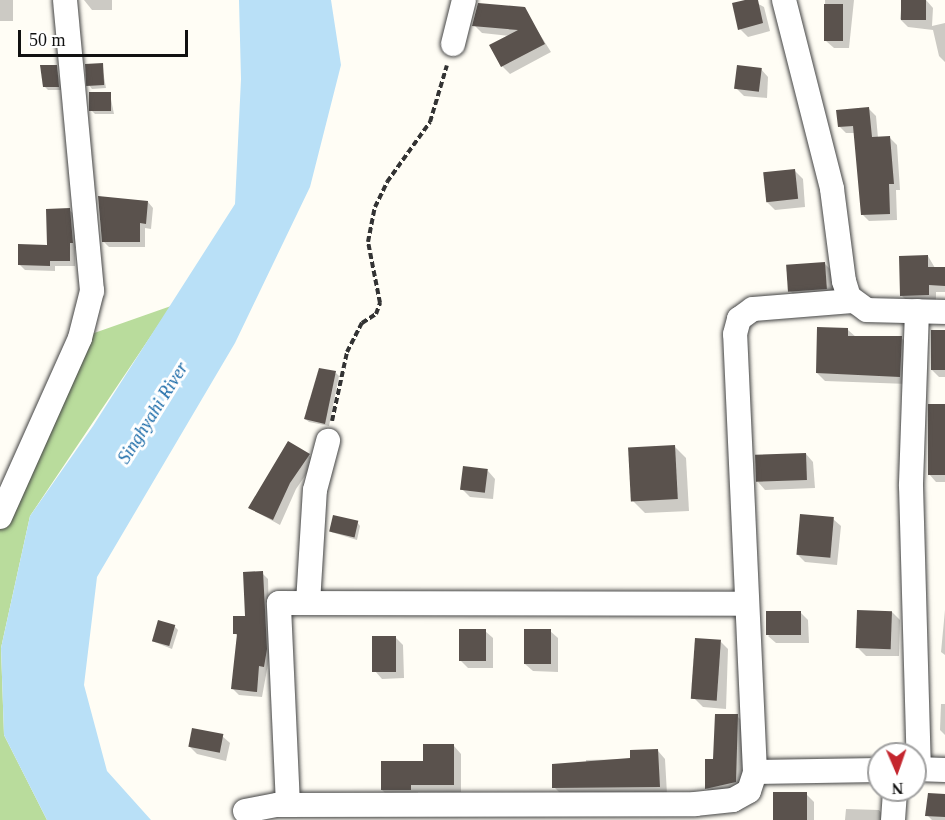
<!DOCTYPE html>
<html>
<head>
<meta charset="utf-8">
<style>
	body { margin:0 }
	#map { position:relative; width:945px; height:820px; overflow:hidden; background:#fffdf5; font-family:Georgia,serif }
	div>[style] { position:absolute }
	.forest>* { inset:0; background:#b9dc9c }
	.water>* { inset:0; background:#b9e0f7 }
	.shadow>* { inset:0; background:#0003; transform-origin:0 0 }
	.building>* { inset:0; background:#5a524d; transform-origin:0 0 }
	.path>* { height:4px; margin-top:-2px; transform-origin:0; background:repeating-linear-gradient(90deg,#333 0 6px,transparent 0 9px) }
	.roads { filter:drop-shadow(0 0 2px #444) drop-shadow(0 0 2px #444) }
	.street>* { height:24px; margin:-12px; padding:0 12px; transform-origin:12px; border-radius:12px; background:#fff }
	span { translate:-50% -50%; white-space:nowrap; text-align:center; line-height:1.15; -webkit-text-stroke:6px #fff; paint-order:stroke }
	.water-label { font-size:18px; color:#1768a6; font-style:italic }
	.north { position:absolute; left:867px; top:742px; width:60px; height:60px; box-sizing:border-box; background:#fff; border:2px solid #a0a0a0; border-radius:50%; rotate:178deg; font-size:16px; font-weight:700; line-height:24px; text-align:center; color:#111 }
	.north::after { content:''; display:block; margin:auto; width:21px; height:27px; background:#c4262e; clip-path:polygon(50% 0,100% 100%,50% 72%,0 100%) }
	.scale { position:absolute; left:18px; top:30px; width:170px; height:27px; box-sizing:border-box; border:3px solid #111; border-top:0; padding-left:8px; font-size:18px; line-height:21px; white-space:nowrap; color:#111; -webkit-text-stroke:4px #fff; paint-order:stroke }
</style>
</head>
<body>
<div id="map">
	<div class="forest">
		<div style="clip-path:polygon(171px 306px,30px 516px,1px 648px,4px 735px,47px 820px,0 820px,0 517px,80px 338px)"></div>
	</div>
	<div class="water">
		<div style="clip-path:polygon(239px 0,331px 0,341px 65px,310px 187px,235px 343px,97px 577px,84px 685px,107px 771px,151px 820px,47px 820px,4px 735px,1px 648px,30px 516px,93px 426px,235px 204px,241px 79px)"></div>
	</div>
	<div class="shadow">
		<div style="left:0;top:0;width:13px;height:21px"></div>
		<div style="clip-path:polygon(84px 0,112px 0,112px 10px,92px 10px)"></div>
		<div style="clip-path:polygon(751px 0,764px 7px,770px 31px,748px 37px,740px 29px)"></div>
		<div style="clip-path:polygon(825px 0,854px 0,849px 48px,834px 48px,826px 41px)"></div>
		<div style="clip-path:polygon(902px 0,926px 0,933px 8px,932px 26px,945px 23px,945px 62px,939px 56px,933px 30px,908px 27px,900px 19px)"></div>
		<div style="clip-path:polygon(524px 9px,551px 52px,510px 74px,502px 66px,510px 36px,482px 33px,474px 25px)"></div>
		<div style="clip-path:polygon(102px 65px,106px 88px,92px 89px,89px 85px)"></div>
		<div style="clip-path:polygon(56px 66px,62px 90px,48px 90px,45px 87px)"></div>
		<div style="clip-path:polygon(761px 69px,768px 77px,767px 98px,744px 96px,736px 88px)"></div>
		<div style="clip-path:polygon(110px 94px,114px 114px,95px 114px,91px 110px)"></div>
		<div style="clip-path:polygon(869px 109px,876px 116px,878px 138px,890px 138px,897px 145px,900px 190px,896px 190px,897px 220px,869px 221px,862px 214px,855px 133px,846px 133px,839px 126px)"></div>
		<div style="clip-path:polygon(795px 171px,803px 179px,805px 207px,775px 210px,767px 202px)"></div>
		<div style="clip-path:polygon(148px 202px,153px 208px,151px 229px,145px 228px,145px 247px,109px 247px,103px 241px)"></div>
		<div style="clip-path:polygon(69px 210px,75px 215px,78px 248px,75px 248px,75px 266px,55px 266px,55px 271px,25px 270px,19px 264px,48px 246px)"></div>
		<div style="clip-path:polygon(928px 256px,935px 268px,945px 269px,945px 292px,936px 292px,936px 302px,909px 303px,901px 295px)"></div>
		<div style="clip-path:polygon(825px 264px,832px 271px,834px 296px,798px 299px,790px 291px)"></div>
		<div style="clip-path:polygon(848px 330px,856px 337px,901px 338px,909px 345px,908px 384px,825px 381px,817px 373px)"></div>
		<div style="clip-path:polygon(945px 331px,945px 377px,939px 377px,931px 369px)"></div>
		<div style="clip-path:polygon(336px 373px,339px 376px,329px 426px,309px 422px,305px 419px,309px 400px,313px 401px)"></div>
		<div style="clip-path:polygon(945px 405px,945px 482px,936px 482px,929px 474px)"></div>
		<div style="clip-path:polygon(674px 446px,686px 458px,689px 511px,645px 513px,633px 501px)"></div>
		<div style="clip-path:polygon(806px 454px,813px 462px,815px 488px,765px 490px,758px 482px)"></div>
		<div style="clip-path:polygon(309px 455px,315px 461px,296px 489px,280px 525px,249px 508px)"></div>
		<div style="clip-path:polygon(488px 471px,495px 479px,493px 499px,470px 497px,462px 489px)"></div>
		<div style="clip-path:polygon(833px 519px,841px 526px,837px 565px,805px 562px,797px 554px)"></div>
		<div style="clip-path:polygon(357px 522px,360px 526px,357px 540px,331px 532px)"></div>
		<div style="clip-path:polygon(262px 573px,268px 579px,270px 653px,262px 697px,239px 695px,233px 689px,238px 637px,235px 633px,246px 618px)"></div>
		<div style="clip-path:polygon(945px 610px,945px 655px,941px 652px)"></div>
		<div style="clip-path:polygon(800px 612px,808px 620px,809px 643px,776px 643px,768px 636px)"></div>
		<div style="clip-path:polygon(892px 612px,900px 620px,899px 656px,866px 656px,858px 648px)"></div>
		<div style="clip-path:polygon(174px 626px,178px 630px,172px 649px,152px 641px)"></div>
		<div style="clip-path:polygon(485px 631px,493px 638px,493px 668px,468px 668px,461px 661px)"></div>
		<div style="clip-path:polygon(550px 631px,558px 638px,558px 672px,533px 671px,525px 664px)"></div>
		<div style="clip-path:polygon(395px 637px,403px 645px,404px 678px,382px 679px,375px 671px)"></div>
		<div style="clip-path:polygon(720px 641px,728px 649px,726px 709px,703px 707px,695px 699px)"></div>
		<div style="clip-path:polygon(941px 704px,945px 704px,945px 735px,940px 730px)"></div>
		<div style="clip-path:polygon(737px 716px,745px 724px,743px 790px,714px 796px,706px 788px)"></div>
		<div style="clip-path:polygon(222px 736px,230px 743px,226px 761px,197px 754px,189px 746px)"></div>
		<div style="clip-path:polygon(454px 746px,461px 754px,461px 792px,418px 792px,418px 798px,390px 798px,382px 790px)"></div>
		<div style="clip-path:polygon(658px 751px,665px 759px,667px 794px,562px 795px,554px 787px,586px 765px,586px 760px,632px 759px)"></div>
		<div style="clip-path:polygon(806px 794px,814px 802px,814px 820px,775px 820px)"></div>
		<div style="clip-path:polygon(945px 796px,945px 820px,932px 820px,927px 815px)"></div>
		<div style="clip-path:polygon(846px 809px,879px 810px,887px 820px,845px 820px)"></div>
	</div>
	<div class="building">
		<div style="clip-path:polygon(745px 0,758px 0,763px 23px,738px 30px,732px 3px)"></div>
		<div style="left:901px;top:0;width:25px;height:20px"></div>
		<div style="clip-path:polygon(478px 3px,525px 7px,545px 44px,501px 67px,489px 45px,518px 30px,472px 26px)"></div>
		<div style="left:824px;top:4px;width:19px;height:37px"></div>
		<div style="left:103px;top:63px;width:22px;height:18px;rotate:87deg"></div>
		<div style="clip-path:polygon(40px 65px,57px 65px,59px 87px,43px 87px)"></div>
		<div style="left:737px;top:65px;width:25px;height:24px;rotate:7deg"></div>
		<div style="left:111px;top:92px;width:19px;height:22px;rotate:90deg"></div>
		<div style="clip-path:polygon(869px 107px,872px 137px,890px 136px,894px 184px,889px 184px,890px 214px,861px 215px,853px 126px,838px 127px,836px 110px)"></div>
		<div style="left:795px;top:169px;width:30px;height:32px;rotate:84deg"></div>
		<div style="clip-path:polygon(98px 196px,148px 201px,146px 224px,140px 223px,140px 242px,102px 242px)"></div>
		<div style="clip-path:polygon(70px 208px,73px 243px,70px 243px,70px 261px,50px 261px,50px 266px,18px 265px,18px 244px,47px 245px,46px 209px)"></div>
		<div style="clip-path:polygon(928px 255px,928px 267px,945px 267px,945px 286px,929px 285px,929px 295px,900px 296px,899px 256px)"></div>
		<div style="left:825px;top:262px;width:27px;height:39px;rotate:86deg"></div>
		<div style="clip-path:polygon(817px 327px,848px 328px,848px 336px,902px 336px,900px 377px,816px 373px)"></div>
		<div style="left:931px;top:330px;width:14px;height:40px"></div>
		<div style="clip-path:polygon(319px 368px,336px 371px,325px 424px,304px 419px)"></div>
		<div style="left:928px;top:404px;width:17px;height:71px"></div>
		<div style="clip-path:polygon(288px 441px,310px 454px,290px 483px,273px 520px,248px 508px)"></div>
		<div style="left:675px;top:445px;width:54px;height:47px;rotate:87deg"></div>
		<div style="left:806px;top:453px;width:27px;height:51px;rotate:88deg"></div>
		<div style="left:463px;top:466px;width:25px;height:24px;rotate:7deg"></div>
		<div style="left:800px;top:514px;width:34px;height:41px;rotate:5deg"></div>
		<div style="left:333px;top:515px;width:26px;height:17px;rotate:13deg"></div>
		<div style="clip-path:polygon(263px 571px,267px 649px,264px 667px,259px 666px,257px 692px,231px 689px,237px 634px,233px 634px,233px 616px,245px 616px,243px 572px)"></div>
		<div style="left:857px;top:610px;width:35px;height:38px;rotate:2deg"></div>
		<div style="left:801px;top:611px;width:24px;height:35px;rotate:90deg"></div>
		<div style="left:158px;top:620px;width:18px;height:22px;rotate:16deg"></div>
		<div style="left:459px;top:629px;width:27px;height:32px"></div>
		<div style="left:524px;top:629px;width:27px;height:35px"></div>
		<div style="left:372px;top:636px;width:24px;height:36px"></div>
		<div style="left:695px;top:638px;width:26px;height:61px;rotate:4deg"></div>
		<div style="clip-path:polygon(715px 714px,738px 714px,736px 782px,705px 789px,705px 759px,713px 759px)"></div>
		<div style="left:192px;top:728px;width:32px;height:19px;rotate:11deg"></div>
		<div style="clip-path:polygon(423px 744px,454px 744px,454px 785px,411px 785px,411px 790px,381px 790px,381px 761px,423px 761px)"></div>
		<div style="clip-path:polygon(658px 749px,660px 787px,552px 788px,552px 764px,630px 758px,630px 750px)"></div>
		<div style="left:807px;top:792px;width:28px;height:34px;rotate:90deg"></div>
		<div style="clip-path:polygon(928px 793px,945px 794px,945px 817px,925px 816px)"></div>
	</div>
	<div class="path">
		<div style="left:332px;top:421px;width:71px;rotate:-77.7deg"></div>
		<div style="left:347px;top:352px;width:33px;rotate:-63deg"></div>
		<div style="left:362px;top:323px;width:17px;rotate:-33deg"></div>
		<div style="left:376px;top:314px;width:12px;rotate:-70deg"></div>
		<div style="left:380px;top:303px;width:62px;rotate:-101.1deg"></div>
		<div style="left:368px;top:242px;width:36px;rotate:-79deg"></div>
		<div style="left:375px;top:207px;width:28px;rotate:-64deg"></div>
		<div style="left:387px;top:182px;width:74px;rotate:-54.4deg"></div>
		<div style="left:430px;top:122px;width:59px;rotate:-73.4deg"></div>
	</div>
	<div class="roads">
		<div class="street">
			<div style="left:784px;top:0;width:195px;rotate:75.7deg"></div>
			<div style="left:832px;top:189px;width:93px;rotate:82.6deg"></div>
			<div style="left:844px;top:281px;width:17px;rotate:73deg"></div>
			<div style="left:849px;top:297px;width:22px;rotate:36deg"></div>
			<div style="left:867px;top:310px;width:78px;rotate:1.5deg"></div>
			<div style="left:453px;top:44px;width:45px;rotate:-76deg"></div>
			<div style="left:917px;top:311px;width:175px;rotate:92deg"></div>
			<div style="left:911px;top:486px;width:283px;rotate:88.4deg"></div>
			<div style="left:0;top:517px;width:196px;rotate:-65.9deg"></div>
			<div style="left:80px;top:338px;width:49px;rotate:-75.7deg"></div>
			<div style="left:92px;top:291px;width:292px;rotate:-95.3deg"></div>
			<div style="left:308px;top:603px;width:113px;rotate:-86.5deg"></div>
			<div style="left:315px;top:490px;width:51px;rotate:-75.1deg"></div>
			<div style="left:915px;top:769px;width:30px;rotate:2deg"></div>
			<div style="left:755px;top:772px;width:124px;rotate:-0.9deg"></div>
			<div style="left:288px;top:805px;width:202px;rotate:-92.6deg"></div>
			<div style="left:279px;top:603px;width:466px;rotate:0.1deg"></div>
			<div style="left:245px;top:811px;width:33px;rotate:-11deg"></div>
			<div style="left:277px;top:805px;width:418px;rotate:-0.1deg"></div>
			<div style="left:695px;top:804px;width:38px;rotate:-6deg"></div>
			<div style="left:733px;top:800px;width:18px;rotate:-29deg"></div>
			<div style="left:749px;top:791px;width:20px;rotate:-72deg"></div>
			<div style="left:755px;top:772px;width:438px;rotate:-92.6deg"></div>
			<div style="left:735px;top:334px;width:16px;rotate:-75deg"></div>
			<div style="left:739px;top:319px;width:17px;rotate:-36deg"></div>
			<div style="left:753px;top:309px;width:100px;rotate:-4.6deg"></div>
			<div style="left:893px;top:820px;width:30px;rotate:-86deg"></div>
		</div>
	</div>
	<div class="water-label">
		<span style="left:153px;top:413px;rotate:-58deg">Singhyahi River</span>
	</div>
	<div class="north">N</div>
	<div class="scale">50 m</div>
</div>
</body>
</html>
